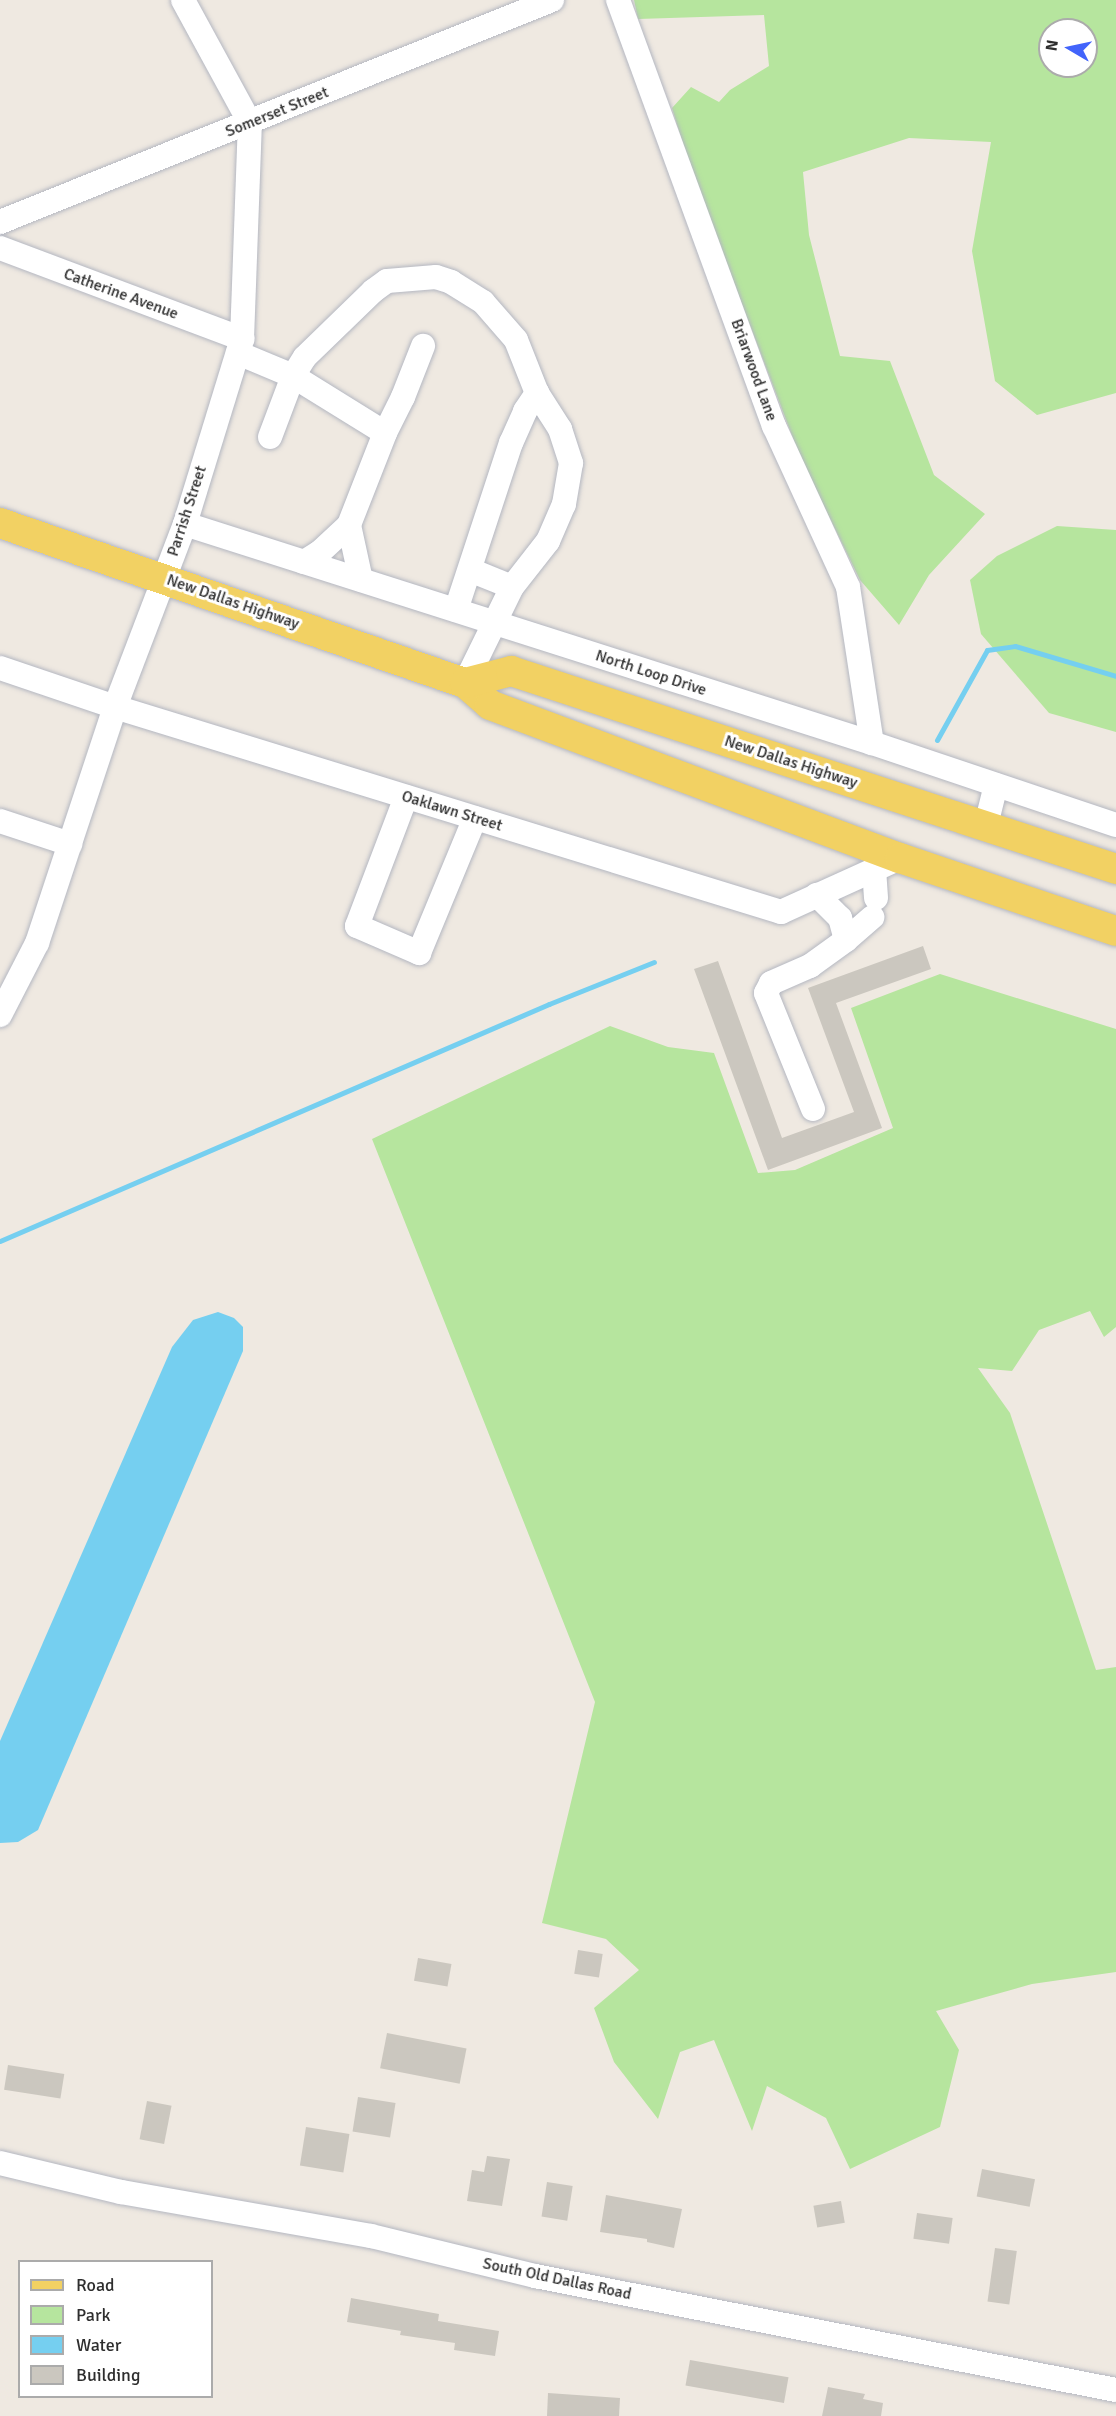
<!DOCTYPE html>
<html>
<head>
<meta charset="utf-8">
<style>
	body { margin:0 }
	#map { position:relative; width:1116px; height:2416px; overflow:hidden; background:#efe9e1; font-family:Signika,sans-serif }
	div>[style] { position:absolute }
	.green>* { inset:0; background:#b6e59e }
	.water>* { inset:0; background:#75cff0 }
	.stream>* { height:5px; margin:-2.5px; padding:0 2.5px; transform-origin:2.5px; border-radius:2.5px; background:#75cff0 }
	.building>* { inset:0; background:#cbc7bf; transform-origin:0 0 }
	.roads { filter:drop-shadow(0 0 2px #b4b7c1) drop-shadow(0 0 2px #b4b7c1) }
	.minor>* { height:24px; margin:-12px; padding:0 12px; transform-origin:12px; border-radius:12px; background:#fff }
	.major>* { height:30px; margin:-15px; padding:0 15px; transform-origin:15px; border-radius:15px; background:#f2d163 }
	span { translate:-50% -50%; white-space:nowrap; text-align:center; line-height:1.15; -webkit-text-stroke:6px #fff; paint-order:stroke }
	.street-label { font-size:16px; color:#2e2e2e }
	.legend { position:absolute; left:18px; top:2260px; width:195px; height:138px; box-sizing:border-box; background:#fff; border:2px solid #ababab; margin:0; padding:8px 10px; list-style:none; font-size:18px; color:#2e2e2e }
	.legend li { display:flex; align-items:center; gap:12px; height:30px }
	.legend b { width:30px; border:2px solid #ababab }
	.north { position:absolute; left:1038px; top:18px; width:60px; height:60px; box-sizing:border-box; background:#fff; border:2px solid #ababab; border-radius:50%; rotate:279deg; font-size:16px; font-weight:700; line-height:24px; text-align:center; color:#2e2e2e }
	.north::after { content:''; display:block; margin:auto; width:21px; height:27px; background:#4264fb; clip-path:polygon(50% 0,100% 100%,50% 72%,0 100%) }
</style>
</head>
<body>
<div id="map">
	<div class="green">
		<div style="clip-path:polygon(evenodd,634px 0,1116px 0,1116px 393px,1037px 415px,995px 381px,972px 251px,991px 142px,909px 138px,803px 172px,809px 235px,840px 356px,890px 361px,934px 475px,985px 514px,929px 575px,899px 625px,860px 580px,801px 459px,691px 170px,672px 108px,691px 87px,719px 102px,730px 90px,769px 66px,764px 15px,638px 19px,634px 0,1050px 30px,1086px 30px,1086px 66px,1050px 66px,1050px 30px)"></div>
		<div style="clip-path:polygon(1057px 526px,1116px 530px,1116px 732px,1049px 713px,981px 634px,970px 580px,997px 556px)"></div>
		<div style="clip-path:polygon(940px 974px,1116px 1029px,1116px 1327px,1104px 1337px,1090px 1311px,1039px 1330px,1012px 1371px,978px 1368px,1010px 1413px,1096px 1670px,1116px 1667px,1116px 1972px,1032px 1984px,936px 2011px,959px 2050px,940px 2127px,850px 2169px,826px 2118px,767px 2086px,752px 2131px,714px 2040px,680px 2052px,658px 2119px,614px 2062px,594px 2008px,639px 1970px,606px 1939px,542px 1923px,595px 1702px,372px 1139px,610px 1026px,668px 1047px,714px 1053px,758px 1173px,795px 1170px,893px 1128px,851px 1008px)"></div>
	</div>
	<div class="water">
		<div style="clip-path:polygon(218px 1312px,234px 1318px,243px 1327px,243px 1351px,38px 1830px,18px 1842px,0 1843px,0 1741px,172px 1347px,193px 1320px)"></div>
	</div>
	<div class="stream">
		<div style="left:937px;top:740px;width:103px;rotate:-60.9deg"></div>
		<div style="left:987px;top:650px;width:28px;rotate:-8deg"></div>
		<div style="left:1015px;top:646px;width:105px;rotate:16.5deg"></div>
		<div style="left:0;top:1241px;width:598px;rotate:-23.35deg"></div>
		<div style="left:549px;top:1004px;width:113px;rotate:-21.8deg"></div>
	</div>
	<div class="building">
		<div style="clip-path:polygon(923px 946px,931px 969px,836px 1003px,882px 1128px,768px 1170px,694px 969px,718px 961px,782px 1138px,854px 1112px,808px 988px)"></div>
		<div style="left:578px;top:1950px;width:25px;height:24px;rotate:9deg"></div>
		<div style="left:418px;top:1958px;width:34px;height:23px;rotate:10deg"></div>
		<div style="left:387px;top:2033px;width:81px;height:36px;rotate:11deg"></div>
		<div style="left:8px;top:2065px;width:57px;height:25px;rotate:9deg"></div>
		<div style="left:358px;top:2097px;width:38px;height:35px;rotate:9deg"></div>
		<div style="left:147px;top:2101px;width:25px;height:39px;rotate:11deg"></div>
		<div style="left:306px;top:2127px;width:44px;height:39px;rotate:9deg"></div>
		<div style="clip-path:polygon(487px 2156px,510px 2159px,502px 2206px,467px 2201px,472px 2170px,484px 2172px)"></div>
		<div style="left:982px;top:2169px;width:54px;height:28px;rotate:11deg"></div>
		<div style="left:547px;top:2182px;width:26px;height:35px;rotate:9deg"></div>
		<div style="clip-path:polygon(606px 2195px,682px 2209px,674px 2248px,647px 2242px,647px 2239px,600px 2232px)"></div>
		<div style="left:841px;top:2201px;width:22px;height:28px;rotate:80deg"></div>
		<div style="left:917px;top:2213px;width:36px;height:26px;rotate:8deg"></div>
		<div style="left:995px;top:2248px;width:22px;height:54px;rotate:8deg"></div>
		<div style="clip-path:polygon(351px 2298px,439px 2314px,438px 2321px,499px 2331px,495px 2356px,454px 2350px,455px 2343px,400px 2335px,401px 2331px,347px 2322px)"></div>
		<div style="left:690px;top:2360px;width:100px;height:26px;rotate:10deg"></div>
		<div style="clip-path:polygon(828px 2387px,865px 2394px,863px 2399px,883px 2403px,881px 2416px,822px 2416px)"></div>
		<div style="clip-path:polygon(548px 2393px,620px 2398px,619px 2416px,547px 2416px)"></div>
	</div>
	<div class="roads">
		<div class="minor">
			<div style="left:618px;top:0;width:454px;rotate:69.9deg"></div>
			<div style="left:774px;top:426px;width:177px;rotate:65.3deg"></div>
			<div style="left:848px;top:587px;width:158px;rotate:81.3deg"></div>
			<div style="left:0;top:222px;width:595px;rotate:-21.91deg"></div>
			<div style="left:0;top:248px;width:259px;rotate:20.6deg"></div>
			<div style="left:238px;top:353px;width:60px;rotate:22.7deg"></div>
			<div style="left:293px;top:376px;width:108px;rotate:31.8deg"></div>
			<div style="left:385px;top:433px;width:99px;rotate:111.4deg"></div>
			<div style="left:349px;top:525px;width:40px;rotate:137deg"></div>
			<div style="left:320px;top:552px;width:19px;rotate:148deg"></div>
			<div style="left:385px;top:433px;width:40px;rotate:-63.4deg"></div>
			<div style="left:403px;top:397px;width:55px;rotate:-68.6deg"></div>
			<div style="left:270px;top:437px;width:65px;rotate:-69.3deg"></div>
			<div style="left:293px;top:376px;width:22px;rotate:-58deg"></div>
			<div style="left:305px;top:357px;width:95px;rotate:-44.1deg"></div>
			<div style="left:373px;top:291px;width:17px;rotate:-36deg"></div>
			<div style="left:387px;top:281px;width:49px;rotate:-4.7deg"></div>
			<div style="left:436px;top:277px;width:16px;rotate:18deg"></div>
			<div style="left:451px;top:282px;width:38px;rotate:32deg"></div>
			<div style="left:483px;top:302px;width:50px;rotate:49deg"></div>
			<div style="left:516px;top:340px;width:57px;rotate:68.4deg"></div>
			<div style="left:537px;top:393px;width:43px;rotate:57.4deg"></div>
			<div style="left:560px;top:429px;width:36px;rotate:72deg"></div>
			<div style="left:571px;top:463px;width:42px;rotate:99.7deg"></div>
			<div style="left:564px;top:504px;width:40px;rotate:113.4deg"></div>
			<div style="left:548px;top:541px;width:58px;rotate:128deg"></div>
			<div style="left:512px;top:587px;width:107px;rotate:116.1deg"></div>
			<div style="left:185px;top:524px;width:721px;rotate:17.68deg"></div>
			<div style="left:872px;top:743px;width:257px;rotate:18.6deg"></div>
			<div style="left:349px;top:525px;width:56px;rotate:77.7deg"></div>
			<div style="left:470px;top:570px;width:45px;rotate:22deg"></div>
			<div style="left:456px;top:610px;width:176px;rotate:-71.8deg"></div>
			<div style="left:511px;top:443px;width:35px;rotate:-66deg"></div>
			<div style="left:525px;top:411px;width:22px;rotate:-56deg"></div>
			<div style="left:0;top:668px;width:121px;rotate:18.7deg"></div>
			<div style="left:115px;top:707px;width:697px;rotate:17.11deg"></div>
			<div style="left:781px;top:912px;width:131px;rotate:-24.4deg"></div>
			<div style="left:406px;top:797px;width:138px;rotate:110.8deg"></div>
			<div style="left:357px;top:926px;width:68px;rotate:23.5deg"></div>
			<div style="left:419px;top:953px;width:146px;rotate:-67.5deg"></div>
			<div style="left:0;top:821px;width:74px;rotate:18.2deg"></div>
			<div style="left:986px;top:825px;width:41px;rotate:-76deg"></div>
			<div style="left:874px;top:869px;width:29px;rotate:86deg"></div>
			<div style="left:846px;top:940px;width:35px;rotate:-41deg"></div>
			<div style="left:0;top:1015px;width:81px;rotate:-62.8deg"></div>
			<div style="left:37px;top:943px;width:249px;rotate:-71.7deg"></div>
			<div style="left:115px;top:707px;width:196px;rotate:-69.1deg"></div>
			<div style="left:185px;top:524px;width:194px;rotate:-72.9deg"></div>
			<div style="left:242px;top:339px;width:216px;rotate:-87.9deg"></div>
			<div style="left:250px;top:123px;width:140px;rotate:-118.6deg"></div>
			<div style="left:813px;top:1109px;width:125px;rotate:-112.1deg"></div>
			<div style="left:766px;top:993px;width:11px;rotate:-63deg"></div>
			<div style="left:771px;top:983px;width:43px;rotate:-23.6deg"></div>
			<div style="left:810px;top:966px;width:44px;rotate:-35.8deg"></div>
			<div style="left:846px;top:940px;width:23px;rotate:-105deg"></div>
			<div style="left:840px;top:918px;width:33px;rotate:-135deg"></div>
			<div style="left:0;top:2163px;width:124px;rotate:13.5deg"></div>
			<div style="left:121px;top:2192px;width:254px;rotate:10deg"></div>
			<div style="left:371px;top:2236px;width:169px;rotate:13.7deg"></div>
			<div style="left:535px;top:2276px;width:592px;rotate:11.1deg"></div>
		</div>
		<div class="major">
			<div style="left:0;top:523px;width:492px;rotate:19deg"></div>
			<div style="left:465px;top:683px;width:33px;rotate:41deg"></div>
			<div style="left:490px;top:705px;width:438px;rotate:20.5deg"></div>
			<div style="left:900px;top:858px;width:228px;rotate:18.7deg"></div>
			<div style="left:465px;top:683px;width:48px;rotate:-14.6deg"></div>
			<div style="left:511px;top:671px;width:637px;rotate:18.12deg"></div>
		</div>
	</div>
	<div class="street-label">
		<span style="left:277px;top:112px;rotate:-22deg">Somerset Street</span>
		<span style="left:121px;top:294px;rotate:20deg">Catherine Avenue</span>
		<span style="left:754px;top:370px;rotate:70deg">Briarwood Lane</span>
		<span style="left:187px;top:511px;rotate:-72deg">Parrish Street</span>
		<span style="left:233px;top:602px;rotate:19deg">New Dallas Highway</span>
		<span style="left:651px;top:673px;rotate:18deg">North Loop Drive</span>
		<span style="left:791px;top:762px;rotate:18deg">New Dallas Highway</span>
		<span style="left:452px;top:811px;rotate:17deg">Oaklawn Street</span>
		<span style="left:557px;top:2279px;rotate:12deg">South Old Dallas Road</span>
	</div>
	<ul class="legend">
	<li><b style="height:8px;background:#f2d163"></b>Road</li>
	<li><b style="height:16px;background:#b6e59e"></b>Park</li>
	<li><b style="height:16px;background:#75cff0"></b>Water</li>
	<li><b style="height:16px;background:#cbc7bf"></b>Building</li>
	</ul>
	<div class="north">N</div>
</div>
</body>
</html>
